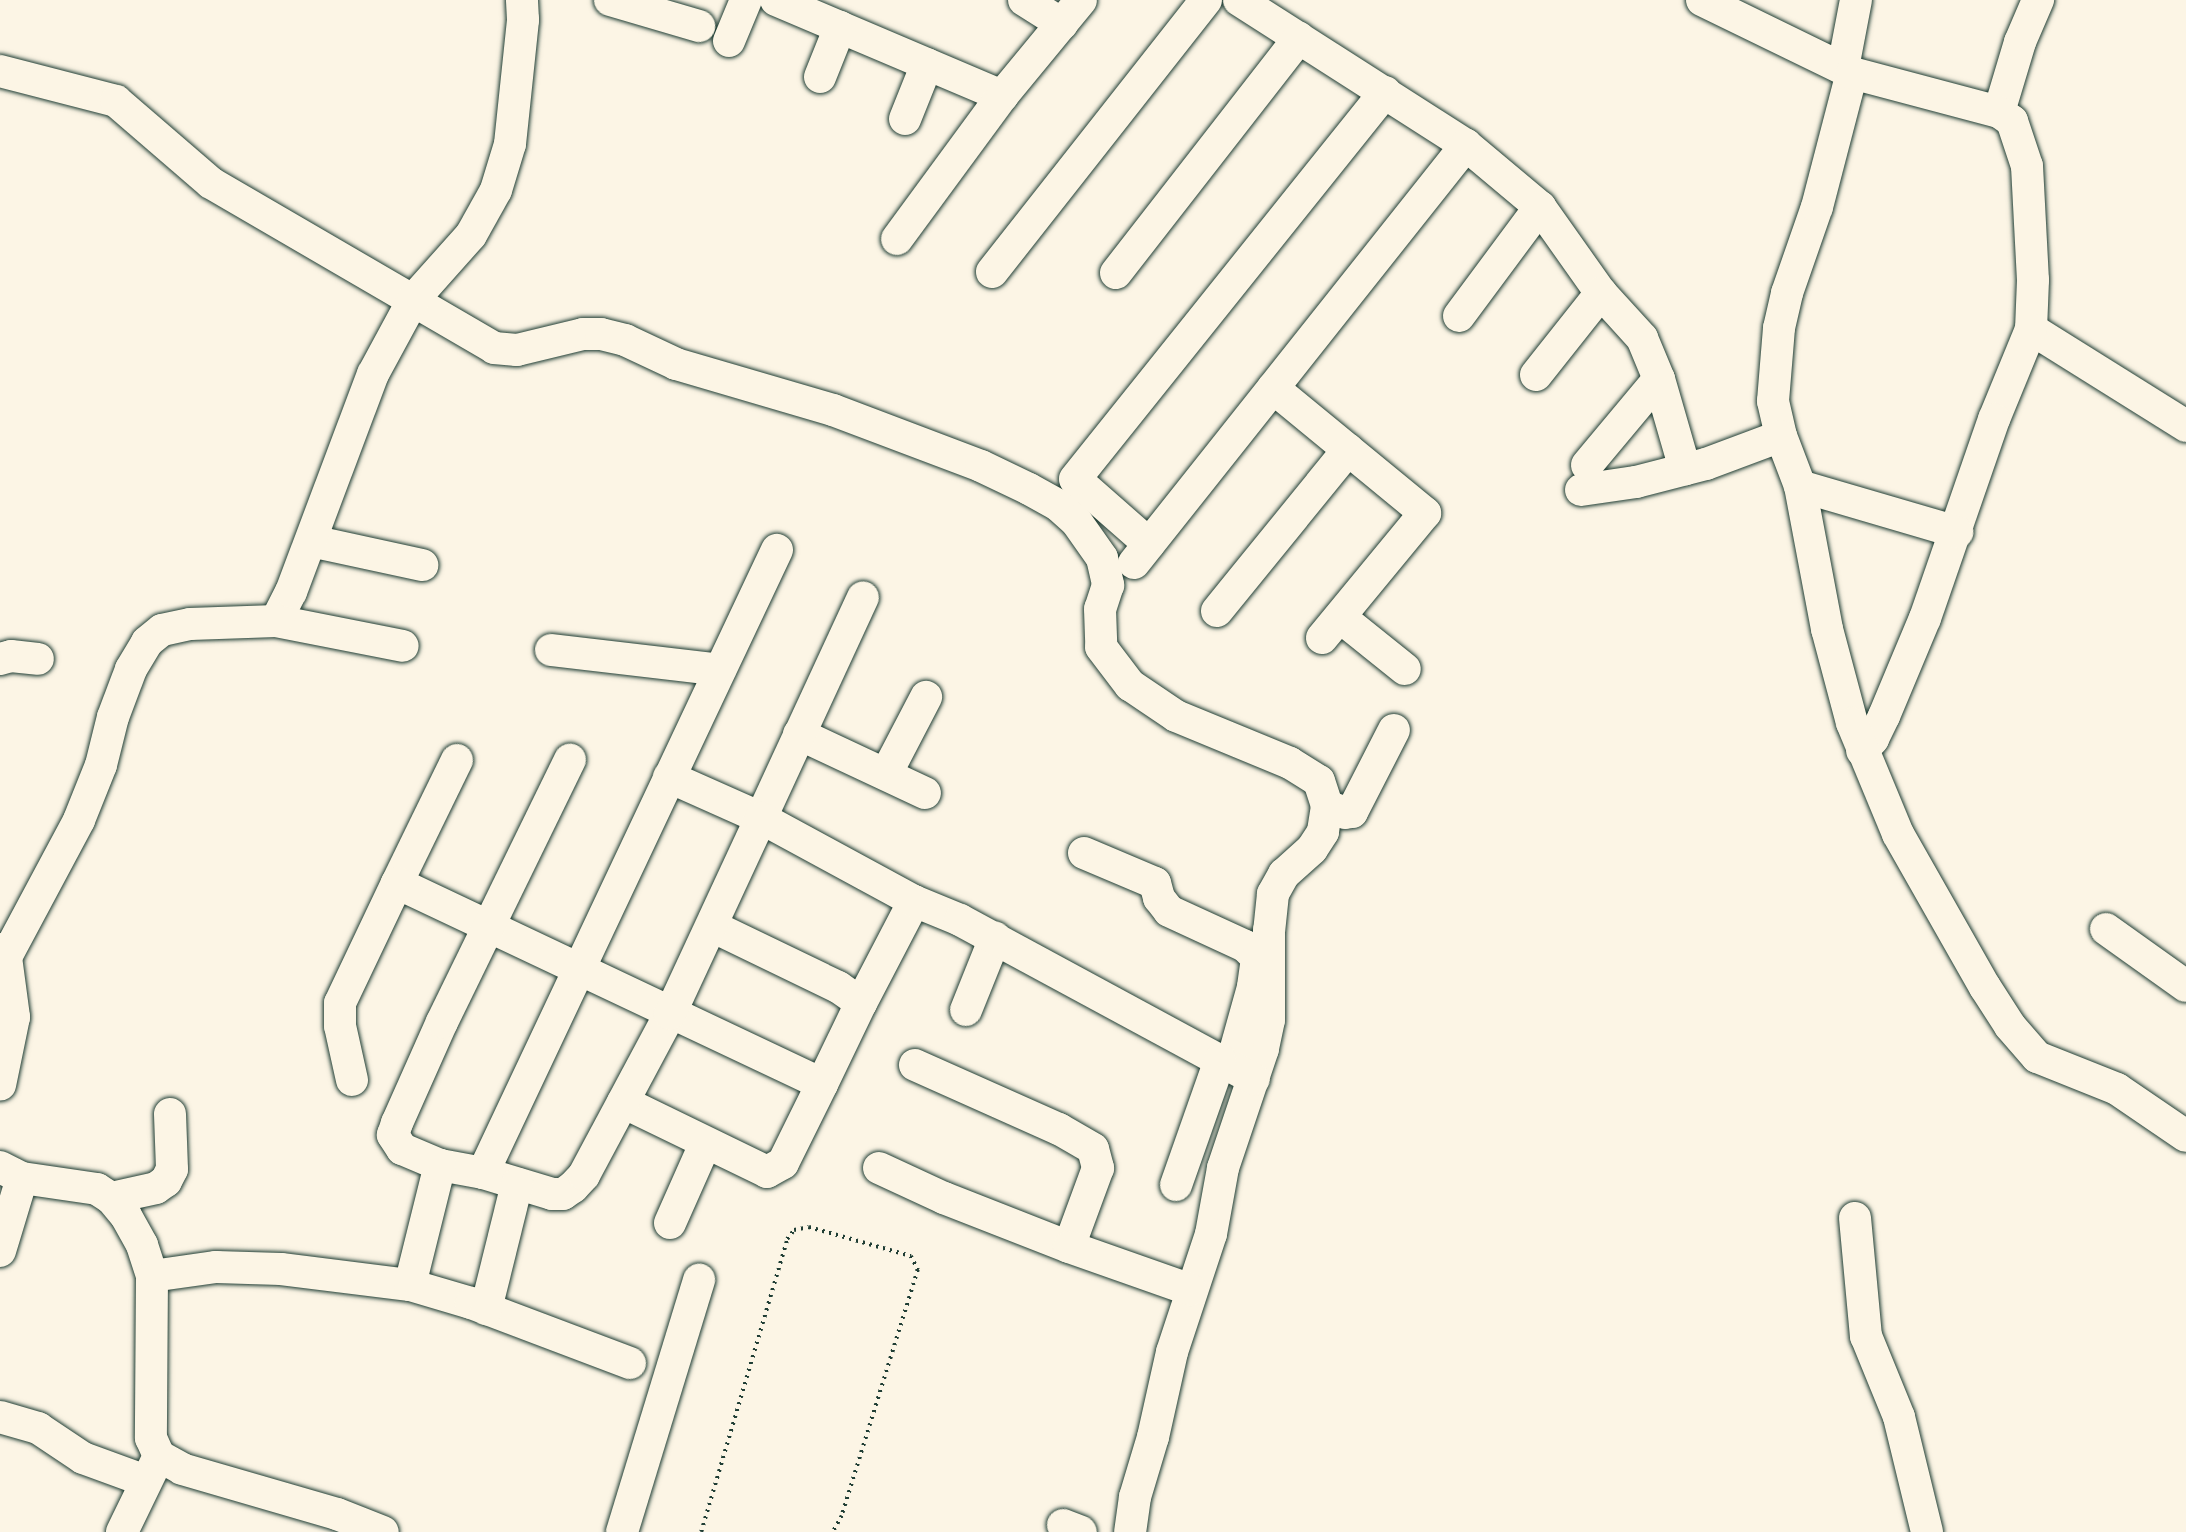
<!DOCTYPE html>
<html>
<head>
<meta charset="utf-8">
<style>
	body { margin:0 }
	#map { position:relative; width:2186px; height:1532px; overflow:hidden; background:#fcf5e5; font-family:Mali,sans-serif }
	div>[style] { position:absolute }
	.path>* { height:3.5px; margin-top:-1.75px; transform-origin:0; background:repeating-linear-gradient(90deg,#1f3d34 0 2px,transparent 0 7px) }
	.roads { filter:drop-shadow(0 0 2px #1f3d34) drop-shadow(0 0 2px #1f3d34) }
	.minor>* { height:32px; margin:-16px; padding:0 16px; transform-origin:16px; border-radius:16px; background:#fcf5e5 }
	span { translate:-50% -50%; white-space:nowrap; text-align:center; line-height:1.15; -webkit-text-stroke:7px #fcf5e5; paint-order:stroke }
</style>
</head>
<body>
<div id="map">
	<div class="path">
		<div style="left:701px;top:1532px;width:305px;rotate:-73.6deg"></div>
		<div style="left:787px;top:1239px;width:11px;rotate:-52deg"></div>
		<div style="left:794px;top:1230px;width:15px;rotate:-11deg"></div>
		<div style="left:809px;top:1227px;width:106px;rotate:15.9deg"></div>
		<div style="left:911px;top:1256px;width:16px;rotate:63deg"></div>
		<div style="left:918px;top:1270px;width:257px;rotate:107.2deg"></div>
		<div style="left:842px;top:1516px;width:18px;rotate:119deg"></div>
	</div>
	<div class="roads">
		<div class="minor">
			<div style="left:610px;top:0;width:93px;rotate:16.3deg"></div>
			<div style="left:776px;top:0;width:246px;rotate:23deg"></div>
			<div style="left:1024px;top:0;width:45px;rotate:32.3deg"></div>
			<div style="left:1239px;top:0;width:269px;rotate:32.6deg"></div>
			<div style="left:1466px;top:145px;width:97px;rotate:40deg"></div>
			<div style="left:1540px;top:207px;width:105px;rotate:54.7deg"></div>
			<div style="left:1601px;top:293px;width:61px;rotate:47.7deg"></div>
			<div style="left:1642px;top:338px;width:44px;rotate:67.5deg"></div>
			<div style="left:1659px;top:379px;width:94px;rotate:73.9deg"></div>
			<div style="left:1702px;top:0;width:167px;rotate:26deg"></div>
			<div style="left:729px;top:41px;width:44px;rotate:-67.5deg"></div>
			<div style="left:1843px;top:68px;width:69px;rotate:-79.2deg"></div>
			<div style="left:0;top:71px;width:120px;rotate:14.5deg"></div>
			<div style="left:116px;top:101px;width:125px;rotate:40.8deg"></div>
			<div style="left:211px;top:183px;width:328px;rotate:30.2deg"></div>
			<div style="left:494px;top:348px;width:23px;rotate:5deg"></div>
			<div style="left:517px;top:350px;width:68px;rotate:-13.6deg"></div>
			<div style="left:583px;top:334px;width:18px"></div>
			<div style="left:601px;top:334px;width:25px;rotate:14deg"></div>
			<div style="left:625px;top:340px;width:56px;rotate:25.2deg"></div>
			<div style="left:676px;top:364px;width:164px;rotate:16.3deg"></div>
			<div style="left:833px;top:410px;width:158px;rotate:20.7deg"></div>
			<div style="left:981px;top:466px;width:53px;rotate:25.6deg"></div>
			<div style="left:1029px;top:489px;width:33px;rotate:29deg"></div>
			<div style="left:1058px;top:505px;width:24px;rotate:42deg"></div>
			<div style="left:1076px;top:521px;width:45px;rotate:54.9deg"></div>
			<div style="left:1102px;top:558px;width:28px;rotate:77deg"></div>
			<div style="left:1108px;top:585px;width:25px;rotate:108deg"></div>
			<div style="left:1100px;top:609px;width:38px;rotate:88deg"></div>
			<div style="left:1101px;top:647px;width:48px;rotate:52.7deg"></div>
			<div style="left:1130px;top:685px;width:55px;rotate:34deg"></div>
			<div style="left:1176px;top:716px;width:123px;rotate:22.4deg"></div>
			<div style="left:1290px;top:763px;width:34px;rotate:32deg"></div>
			<div style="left:1319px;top:781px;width:26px;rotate:72deg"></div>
			<div style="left:1327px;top:806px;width:26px;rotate:99deg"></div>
			<div style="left:1323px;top:832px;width:20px;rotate:123deg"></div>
			<div style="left:1312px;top:849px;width:38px;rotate:138deg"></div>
			<div style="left:1284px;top:874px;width:23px;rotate:119deg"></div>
			<div style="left:1273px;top:894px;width:36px;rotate:96deg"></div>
			<div style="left:1269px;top:930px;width:90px;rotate:90deg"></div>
			<div style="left:1269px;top:1020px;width:30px;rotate:102deg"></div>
			<div style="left:1263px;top:1049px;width:126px;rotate:108.6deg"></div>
			<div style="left:1223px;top:1168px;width:67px;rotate:100.3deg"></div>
			<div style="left:1211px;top:1234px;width:124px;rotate:108.3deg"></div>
			<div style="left:1172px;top:1352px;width:87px;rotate:102.6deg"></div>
			<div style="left:1153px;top:1437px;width:63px;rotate:106.7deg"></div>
			<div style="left:1135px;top:1497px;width:35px;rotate:98deg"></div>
			<div style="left:820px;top:77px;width:54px;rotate:-68.2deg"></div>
			<div style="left:1999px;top:112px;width:73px;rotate:-73.3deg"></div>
			<div style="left:2020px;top:42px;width:46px;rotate:-66.8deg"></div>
			<div style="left:905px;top:119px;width:59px;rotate:-68.2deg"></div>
			<div style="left:897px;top:239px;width:177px;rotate:-53.7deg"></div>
			<div style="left:1002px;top:96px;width:124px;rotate:-50.5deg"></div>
			<div style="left:992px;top:272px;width:346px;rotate:-51.8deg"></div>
			<div style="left:1116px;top:273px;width:298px;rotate:-52.1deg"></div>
			<div style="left:1459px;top:316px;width:136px;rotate:-53.4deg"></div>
			<div style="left:2031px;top:329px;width:183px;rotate:32deg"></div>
			<div style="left:1536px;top:375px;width:105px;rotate:-51.6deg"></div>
			<div style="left:1273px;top:388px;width:197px;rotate:39.4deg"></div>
			<div style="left:1425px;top:513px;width:162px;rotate:129.5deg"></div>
			<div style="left:1781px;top:436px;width:36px;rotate:-103deg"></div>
			<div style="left:1773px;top:401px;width:73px;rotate:-85.3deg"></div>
			<div style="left:1779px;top:328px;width:36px;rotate:-77deg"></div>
			<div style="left:1787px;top:293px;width:91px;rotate:-70.8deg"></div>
			<div style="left:1817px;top:207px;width:138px;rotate:-75.4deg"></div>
			<div style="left:1852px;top:73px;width:152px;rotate:14.9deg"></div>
			<div style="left:1999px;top:112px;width:16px;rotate:35deg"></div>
			<div style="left:2012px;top:121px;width:47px;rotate:71.6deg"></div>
			<div style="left:2027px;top:166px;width:114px;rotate:87deg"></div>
			<div style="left:2033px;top:280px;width:49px;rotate:92.3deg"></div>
			<div style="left:2031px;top:329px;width:97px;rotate:112.3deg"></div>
			<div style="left:1994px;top:419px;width:211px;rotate:109.1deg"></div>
			<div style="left:1925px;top:618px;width:106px;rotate:112.7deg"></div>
			<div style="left:1884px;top:716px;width:25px;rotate:116deg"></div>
			<div style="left:1873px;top:739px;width:16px;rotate:133deg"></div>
			<div style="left:1587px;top:465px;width:112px;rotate:-50.1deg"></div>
			<div style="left:1800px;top:486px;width:164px;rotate:16.3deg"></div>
			<div style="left:1581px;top:490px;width:56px;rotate:-8.3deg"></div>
			<div style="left:1636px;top:482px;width:72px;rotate:-14.4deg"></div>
			<div style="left:1706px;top:464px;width:80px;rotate:-20.5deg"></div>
			<div style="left:1781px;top:436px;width:53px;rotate:69.2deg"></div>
			<div style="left:1800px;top:486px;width:146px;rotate:79.3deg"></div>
			<div style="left:1827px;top:629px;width:97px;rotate:75.1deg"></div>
			<div style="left:1852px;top:723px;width:120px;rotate:67.5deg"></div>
			<div style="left:1898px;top:834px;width:176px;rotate:60.4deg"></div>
			<div style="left:1985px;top:987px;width:46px;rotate:57.3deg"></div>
			<div style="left:2010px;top:1026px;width:41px;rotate:48.9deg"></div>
			<div style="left:2037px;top:1057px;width:86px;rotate:21.8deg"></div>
			<div style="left:2117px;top:1089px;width:83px;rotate:34.3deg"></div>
			<div style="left:311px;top:541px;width:114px;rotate:12.2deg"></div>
			<div style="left:1149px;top:544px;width:98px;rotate:-138.7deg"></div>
			<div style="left:1075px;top:479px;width:496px;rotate:-51.3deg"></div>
			<div style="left:1134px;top:563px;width:534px;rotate:-51.54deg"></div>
			<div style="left:1217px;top:611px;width:208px;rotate:-50.9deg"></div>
			<div style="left:1340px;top:617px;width:83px;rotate:38.7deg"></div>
			<div style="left:276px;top:621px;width:129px;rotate:11.1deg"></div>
			<div style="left:551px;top:650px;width:170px;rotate:6.7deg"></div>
			<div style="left:0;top:659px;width:11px;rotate:-15deg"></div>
			<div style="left:11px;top:656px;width:27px;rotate:6deg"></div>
			<div style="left:799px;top:734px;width:139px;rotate:25.1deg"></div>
			<div style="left:457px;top:760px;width:137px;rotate:116deg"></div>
			<div style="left:397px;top:883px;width:470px;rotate:25.3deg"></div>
			<div style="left:822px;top:1084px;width:90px;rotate:-64.3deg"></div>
			<div style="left:861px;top:1003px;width:28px;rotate:-145deg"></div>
			<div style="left:838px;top:987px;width:140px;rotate:-154.2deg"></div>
			<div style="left:886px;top:774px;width:87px;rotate:-62.5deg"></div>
			<div style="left:669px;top:777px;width:101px;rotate:24deg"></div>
			<div style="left:761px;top:818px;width:243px;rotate:-65.2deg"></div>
			<div style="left:1327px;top:806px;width:19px;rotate:21deg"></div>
			<div style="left:1345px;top:813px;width:7px;rotate:-8deg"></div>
			<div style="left:1352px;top:812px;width:92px;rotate:-62.9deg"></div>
			<div style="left:1084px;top:853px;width:77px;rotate:22.9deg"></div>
			<div style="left:1155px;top:883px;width:16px;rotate:75deg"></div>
			<div style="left:1159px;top:898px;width:16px;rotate:52deg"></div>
			<div style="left:1169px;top:911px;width:84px;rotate:24.7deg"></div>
			<div style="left:1245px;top:946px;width:17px;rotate:45deg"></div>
			<div style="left:1257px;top:958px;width:29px;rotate:98deg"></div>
			<div style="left:1253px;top:987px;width:82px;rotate:105.6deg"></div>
			<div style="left:2106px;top:929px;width:98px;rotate:35.5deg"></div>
			<div style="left:0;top:949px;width:10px;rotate:53deg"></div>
			<div style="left:6px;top:957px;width:61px;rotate:82.4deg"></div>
			<div style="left:14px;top:1017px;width:69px;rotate:101.6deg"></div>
			<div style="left:6px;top:957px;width:155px;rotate:-61.9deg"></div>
			<div style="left:79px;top:820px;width:59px;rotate:-68.2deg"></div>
			<div style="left:101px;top:765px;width:49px;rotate:-76deg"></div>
			<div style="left:113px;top:717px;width:51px;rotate:-69.4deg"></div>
			<div style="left:131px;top:669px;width:31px;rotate:-59deg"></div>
			<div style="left:147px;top:642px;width:19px;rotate:-39deg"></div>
			<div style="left:162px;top:630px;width:29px;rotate:-12deg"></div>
			<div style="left:190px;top:624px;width:86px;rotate:-2deg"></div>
			<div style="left:276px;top:621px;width:33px;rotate:-63deg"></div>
			<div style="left:291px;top:592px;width:233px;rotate:-69.4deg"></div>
			<div style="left:373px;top:374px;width:84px;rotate:-61.6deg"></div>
			<div style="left:413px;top:300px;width:87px;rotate:-48.3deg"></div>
			<div style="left:471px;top:235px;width:51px;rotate:-60.9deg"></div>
			<div style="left:496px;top:190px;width:48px;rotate:-73.1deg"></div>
			<div style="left:510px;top:144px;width:125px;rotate:-84deg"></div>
			<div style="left:523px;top:20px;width:20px;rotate:-93deg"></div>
			<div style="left:861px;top:1003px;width:115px;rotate:-62.5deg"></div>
			<div style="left:966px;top:1010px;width:78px;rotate:-68.1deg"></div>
			<div style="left:915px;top:1065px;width:158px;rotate:24deg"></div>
			<div style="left:1059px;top:1129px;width:39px;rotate:30deg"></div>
			<div style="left:1093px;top:1149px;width:20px;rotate:75deg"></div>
			<div style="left:1098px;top:1168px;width:84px;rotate:110.2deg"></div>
			<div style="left:352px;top:1080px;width:55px;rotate:-102.5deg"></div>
			<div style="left:340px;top:1026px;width:23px;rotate:-90deg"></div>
			<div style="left:340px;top:1003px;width:133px;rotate:-64.6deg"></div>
			<div style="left:623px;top:1102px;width:160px;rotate:25.9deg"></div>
			<div style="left:767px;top:1172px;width:18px;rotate:-29deg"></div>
			<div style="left:783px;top:1163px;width:88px;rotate:-63.7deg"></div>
			<div style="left:440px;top:1165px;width:44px;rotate:10.5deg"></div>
			<div style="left:483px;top:1173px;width:72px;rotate:16.9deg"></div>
			<div style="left:552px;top:1194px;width:11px"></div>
			<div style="left:563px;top:1194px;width:12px;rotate:-35deg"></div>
			<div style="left:573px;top:1187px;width:16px;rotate:-47deg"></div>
			<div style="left:584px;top:1175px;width:183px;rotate:-61.9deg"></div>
			<div style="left:670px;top:1014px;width:216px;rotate:-65.1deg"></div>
			<div style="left:761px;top:818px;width:174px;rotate:28.5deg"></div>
			<div style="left:914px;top:901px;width:50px;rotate:22.4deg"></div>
			<div style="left:960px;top:920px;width:334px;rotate:28.4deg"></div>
			<div style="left:0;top:1167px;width:25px;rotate:27deg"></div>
			<div style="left:22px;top:1178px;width:76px;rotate:8.3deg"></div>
			<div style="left:97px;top:1189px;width:17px;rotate:33deg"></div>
			<div style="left:111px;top:1198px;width:23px;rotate:50deg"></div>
			<div style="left:126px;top:1216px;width:33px;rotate:61deg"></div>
			<div style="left:142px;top:1245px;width:33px;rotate:72deg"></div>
			<div style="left:152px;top:1276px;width:162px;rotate:90.4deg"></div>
			<div style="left:151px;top:1438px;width:20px;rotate:66deg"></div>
			<div style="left:159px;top:1456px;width:26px;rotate:29deg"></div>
			<div style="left:182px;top:1469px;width:161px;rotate:16.2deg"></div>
			<div style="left:337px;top:1514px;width:49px;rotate:21.4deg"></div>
			<div style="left:879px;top:1168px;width:72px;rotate:24.8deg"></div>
			<div style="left:944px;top:1198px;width:134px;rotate:21.4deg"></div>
			<div style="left:1069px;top:1247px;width:129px;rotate:19.4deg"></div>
			<div style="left:483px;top:1173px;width:689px;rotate:-64.74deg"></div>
			<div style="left:1176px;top:1185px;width:133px;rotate:-70.6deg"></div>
			<div style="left:111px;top:1198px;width:46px;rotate:-12.5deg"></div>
			<div style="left:156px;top:1188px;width:12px;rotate:-35deg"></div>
			<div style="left:166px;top:1181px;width:13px;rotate:-63deg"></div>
			<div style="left:172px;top:1169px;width:55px;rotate:-92.1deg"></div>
			<div style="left:1855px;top:1218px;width:119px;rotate:84.7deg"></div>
			<div style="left:1866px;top:1336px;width:87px;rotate:67.8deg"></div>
			<div style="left:1899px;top:1417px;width:118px;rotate:76.3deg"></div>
			<div style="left:670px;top:1223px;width:86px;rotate:-66.1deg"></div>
			<div style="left:0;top:1251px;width:76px;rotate:-73.2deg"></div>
			<div style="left:152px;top:1276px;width:65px;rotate:-8deg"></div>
			<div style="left:216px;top:1267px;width:65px;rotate:1.8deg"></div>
			<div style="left:281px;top:1269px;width:130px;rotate:7.1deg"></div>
			<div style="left:410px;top:1285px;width:64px;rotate:16.4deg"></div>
			<div style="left:471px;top:1303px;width:170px;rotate:20.7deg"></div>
			<div style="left:410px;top:1285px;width:124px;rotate:-76deg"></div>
			<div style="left:440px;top:1165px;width:41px;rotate:-157.2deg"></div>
			<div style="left:402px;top:1149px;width:17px;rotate:-123deg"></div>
			<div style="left:393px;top:1135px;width:13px;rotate:-72deg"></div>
			<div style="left:397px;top:1123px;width:111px;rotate:-66deg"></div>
			<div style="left:442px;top:1022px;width:292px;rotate:-64deg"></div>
			<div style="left:486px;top:1309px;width:129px;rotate:-76.1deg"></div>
			<div style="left:0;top:1417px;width:40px;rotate:16deg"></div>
			<div style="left:38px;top:1428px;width:54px;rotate:33.7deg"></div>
			<div style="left:83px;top:1458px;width:67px;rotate:20.1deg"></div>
			<div style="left:1063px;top:1525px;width:19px;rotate:21deg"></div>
			<div style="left:122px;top:1532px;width:76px;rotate:-64.1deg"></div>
			<div style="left:622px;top:1532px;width:264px;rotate:-73deg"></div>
		</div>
	</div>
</div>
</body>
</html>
